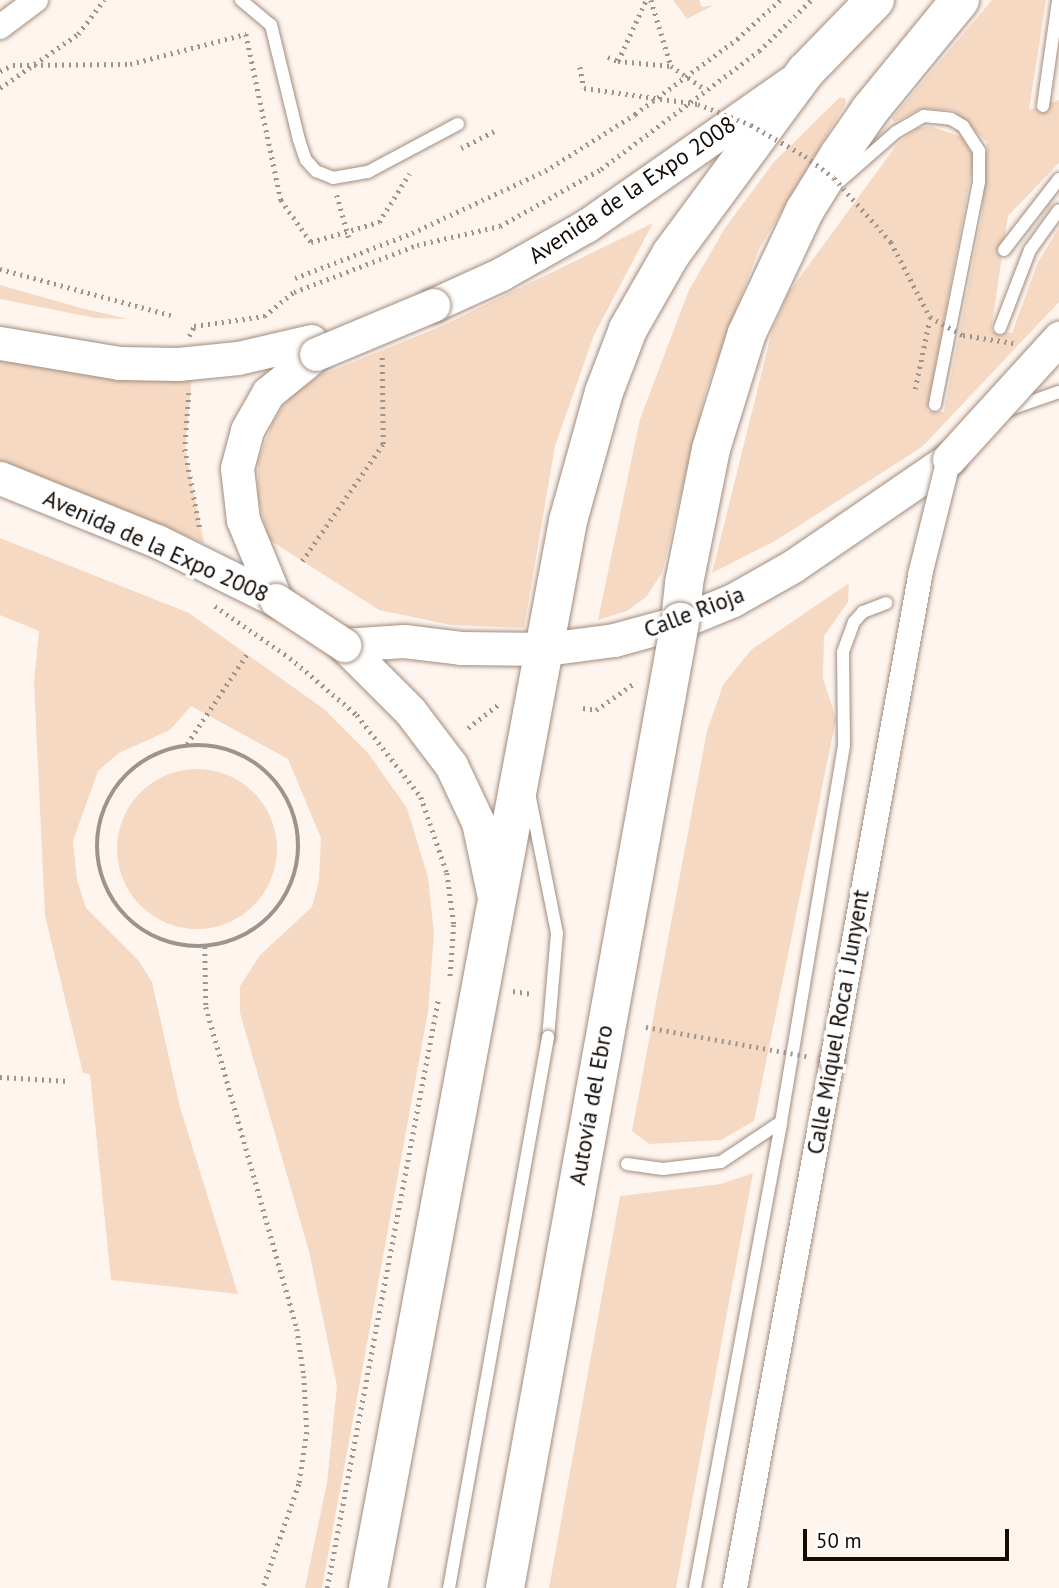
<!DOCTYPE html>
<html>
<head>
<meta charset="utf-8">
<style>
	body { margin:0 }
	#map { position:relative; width:1059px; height:1588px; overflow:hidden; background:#fef5ef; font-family:"PT Sans",sans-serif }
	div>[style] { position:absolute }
	.green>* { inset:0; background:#f6d9c3 }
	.round { border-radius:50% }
	.path>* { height:4.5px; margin-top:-2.25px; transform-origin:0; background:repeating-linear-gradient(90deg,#9c948e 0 2px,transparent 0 7px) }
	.path>.ring { margin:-2.25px; padding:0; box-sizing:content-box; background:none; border:4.5px solid #9c948e; border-radius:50% }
	.roads { filter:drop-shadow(0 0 2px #a18c7d) drop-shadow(0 0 2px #a18c7d) }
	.service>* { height:12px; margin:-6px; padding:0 6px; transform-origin:6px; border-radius:6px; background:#fff }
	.minor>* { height:24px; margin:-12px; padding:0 12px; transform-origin:12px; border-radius:12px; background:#fff }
	.secondary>* { height:33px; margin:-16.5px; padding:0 16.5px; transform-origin:16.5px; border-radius:16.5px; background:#fff }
	.primary>* { height:38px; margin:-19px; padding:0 19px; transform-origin:19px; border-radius:19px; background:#fff }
	.path-bridge>* { height:4.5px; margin-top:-2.25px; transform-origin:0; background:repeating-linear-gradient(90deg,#9c948e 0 2px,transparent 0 7px) }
	.bridges { filter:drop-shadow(0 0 2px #a18c7d) drop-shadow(0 0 2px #a18c7d) }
	.service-bridge>* { height:12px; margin:-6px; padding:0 6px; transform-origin:6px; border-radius:6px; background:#fff }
	.minor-bridge>* { height:24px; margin:-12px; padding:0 12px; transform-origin:12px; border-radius:12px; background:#fff }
	.secondary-bridge>* { height:33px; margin:-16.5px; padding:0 16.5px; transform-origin:16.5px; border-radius:16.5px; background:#fff }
	.primary-bridge>* { height:38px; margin:-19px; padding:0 19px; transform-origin:19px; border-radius:19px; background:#fff }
	span { translate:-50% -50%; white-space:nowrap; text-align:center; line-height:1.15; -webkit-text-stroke:7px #fff; paint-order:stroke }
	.street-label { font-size:23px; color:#120b06 }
	.scale { position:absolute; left:803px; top:1529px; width:206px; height:32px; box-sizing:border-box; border:4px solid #120b06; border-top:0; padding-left:9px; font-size:21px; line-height:24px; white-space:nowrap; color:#120b06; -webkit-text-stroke:5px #fff; paint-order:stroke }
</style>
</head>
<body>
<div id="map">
	<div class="green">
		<div style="clip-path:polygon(673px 0,699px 0,702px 7px,714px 5px,687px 19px)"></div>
		<div style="clip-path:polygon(992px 0,1046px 0,1029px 110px,1059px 100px,1059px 163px,1008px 216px,991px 331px,1012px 333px,1038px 262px,1059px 228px,1059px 302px,922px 447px,775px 541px,712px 573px,772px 331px,789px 292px,898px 143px,918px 128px,930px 126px,962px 137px,974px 158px,927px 411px,944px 412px,982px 215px,987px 142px,953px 110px,920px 109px,894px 122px,892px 118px)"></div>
		<div style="clip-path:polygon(839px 98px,845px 98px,846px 103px,759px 249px,706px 390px,662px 573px,646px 597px,627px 611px,598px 620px,640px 419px,689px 290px,725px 228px,773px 163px)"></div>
		<div style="clip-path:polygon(653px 223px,594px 335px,555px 446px,524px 628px,451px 625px,379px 610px,268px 539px,258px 496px,258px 460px,273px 422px,290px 396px,319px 376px,442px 326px)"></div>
		<div style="clip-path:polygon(0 285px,81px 308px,128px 319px,95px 318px,0 299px)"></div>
		<div style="clip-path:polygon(0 361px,130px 378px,192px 376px,185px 449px,204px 543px,0 462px)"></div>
		<div style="clip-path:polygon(0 538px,189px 613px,324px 709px,368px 753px,407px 808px,428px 877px,434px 934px,428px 1012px,322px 1588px,305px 1588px,327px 1483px,337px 1386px,309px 1251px,240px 1013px,240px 986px,260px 955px,312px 907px,319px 880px,321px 838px,288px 759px,191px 706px,170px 730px,119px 753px,98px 771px,73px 841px,77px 880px,86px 908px,139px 961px,152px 982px,180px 1107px,238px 1294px,111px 1280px,90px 1074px,83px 1073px,45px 916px,34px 682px,39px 631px,0 615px)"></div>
		<div style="clip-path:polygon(849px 583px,848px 602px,824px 636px,823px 678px,836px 719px,754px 1121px,721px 1140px,649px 1144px,632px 1131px,707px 731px,723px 685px,751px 650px)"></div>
		<div class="round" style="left:117px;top:769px;width:160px;height:160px"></div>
		<div style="clip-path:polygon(753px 1173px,676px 1588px,549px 1588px,620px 1196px,721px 1184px)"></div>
	</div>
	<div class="path">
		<div style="left:651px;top:0;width:69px;rotate:73.1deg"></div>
		<div style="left:671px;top:66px;width:42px;rotate:34.4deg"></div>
		<div style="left:608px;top:57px;width:11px;rotate:22deg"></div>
		<div style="left:618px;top:61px;width:67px;rotate:-65.3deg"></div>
		<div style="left:618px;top:61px;width:53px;rotate:5.4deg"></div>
		<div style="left:0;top:71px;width:14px;rotate:-25deg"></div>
		<div style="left:13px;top:65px;width:117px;rotate:-0.5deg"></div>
		<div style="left:130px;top:64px;width:120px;rotate:-14.5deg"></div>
		<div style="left:246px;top:34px;width:170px;rotate:78.1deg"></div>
		<div style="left:281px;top:200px;width:52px;rotate:54.5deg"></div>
		<div style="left:311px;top:242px;width:71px;rotate:-16.4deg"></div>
		<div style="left:379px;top:222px;width:57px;rotate:-58deg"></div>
		<div style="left:0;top:88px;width:95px;rotate:-34.7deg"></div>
		<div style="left:78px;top:34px;width:43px;rotate:-52.6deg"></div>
		<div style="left:461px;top:148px;width:37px;rotate:-27deg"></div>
		<div style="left:337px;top:195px;width:49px;rotate:74.5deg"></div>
		<div style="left:412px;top:233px;width:147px;rotate:-25deg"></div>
		<div style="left:545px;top:171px;width:107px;rotate:-32.3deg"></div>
		<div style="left:635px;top:114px;width:127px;rotate:-36.3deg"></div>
		<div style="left:737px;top:39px;width:58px;rotate:-42.2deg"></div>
		<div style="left:417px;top:245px;width:85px;rotate:-12.9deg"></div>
		<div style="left:500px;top:226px;width:116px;rotate:-29.4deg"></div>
		<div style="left:601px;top:169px;width:197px;rotate:-36.8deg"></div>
		<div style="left:759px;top:51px;width:73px;rotate:-44.4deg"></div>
		<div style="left:0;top:269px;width:177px;rotate:15.1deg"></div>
		<div style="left:189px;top:336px;width:11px;rotate:-63deg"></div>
		<div style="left:194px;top:326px;width:71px;rotate:-8.1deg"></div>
		<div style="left:264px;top:316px;width:38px;rotate:-39deg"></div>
		<div style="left:915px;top:389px;width:68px;rotate:-78.2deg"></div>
		<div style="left:189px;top:393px;width:56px;rotate:94.1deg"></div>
		<div style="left:185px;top:449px;width:81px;rotate:79.4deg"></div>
		<div style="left:302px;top:561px;width:142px;rotate:-55.3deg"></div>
		<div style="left:383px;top:444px;width:87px;rotate:-90.7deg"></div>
		<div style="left:583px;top:708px;width:13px;rotate:9deg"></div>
		<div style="left:596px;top:710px;width:49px;rotate:-35deg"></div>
		<div style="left:468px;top:728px;width:41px;rotate:-38deg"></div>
		<div style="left:187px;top:744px;width:108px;rotate:-56.3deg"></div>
		<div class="ring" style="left:97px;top:745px;width:197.5px;height:197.5px"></div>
		<div style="left:205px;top:947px;width:60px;rotate:89deg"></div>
		<div style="left:206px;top:1007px;width:335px;rotate:74.2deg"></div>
		<div style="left:297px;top:1329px;width:48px;rotate:81.5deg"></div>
		<div style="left:304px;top:1376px;width:56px;rotate:86.9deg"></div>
		<div style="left:307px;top:1432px;width:53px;rotate:98.7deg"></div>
		<div style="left:299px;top:1484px;width:110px;rotate:109.1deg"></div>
		<div style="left:513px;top:991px;width:19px;rotate:9deg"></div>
		<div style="left:0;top:1077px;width:69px;rotate:3.3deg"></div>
		<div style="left:327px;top:1588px;width:598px;rotate:-79.31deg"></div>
	</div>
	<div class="roads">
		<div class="service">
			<div style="left:241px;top:0;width:39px;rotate:40deg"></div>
			<div style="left:271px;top:25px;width:118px;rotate:76.3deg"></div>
			<div style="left:299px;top:140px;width:21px;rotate:71deg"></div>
			<div style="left:306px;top:160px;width:15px;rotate:48deg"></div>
			<div style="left:316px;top:171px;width:18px;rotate:22deg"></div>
			<div style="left:333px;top:178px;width:36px;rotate:-10deg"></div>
			<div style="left:368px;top:172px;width:102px;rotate:-28.1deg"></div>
			<div style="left:1043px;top:106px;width:107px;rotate:-81.9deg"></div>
			<div style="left:840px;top:181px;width:74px;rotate:-41.2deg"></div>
			<div style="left:896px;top:132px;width:32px;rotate:-30deg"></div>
			<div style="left:924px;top:116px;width:27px;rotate:6deg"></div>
			<div style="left:951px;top:119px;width:14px;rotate:30deg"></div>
			<div style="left:963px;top:126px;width:30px;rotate:57deg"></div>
			<div style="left:979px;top:151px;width:31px;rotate:90deg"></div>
			<div style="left:979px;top:182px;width:227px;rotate:101.2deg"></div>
			<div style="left:1004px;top:250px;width:90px;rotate:-52.2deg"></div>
			<div style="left:1000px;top:328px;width:84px;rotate:-69deg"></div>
			<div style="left:1030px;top:250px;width:49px;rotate:-54.1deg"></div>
			<div style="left:1004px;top:411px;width:58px;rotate:-19.1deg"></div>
			<div style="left:530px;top:798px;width:138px;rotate:78.7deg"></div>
			<div style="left:557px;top:933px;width:104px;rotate:94.9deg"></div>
			<div style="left:627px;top:1164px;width:36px;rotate:8deg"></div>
			<div style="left:663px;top:1169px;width:58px;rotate:-6.9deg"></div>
			<div style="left:721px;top:1162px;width:72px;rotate:-33.7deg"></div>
			<div style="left:695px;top:1588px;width:474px;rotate:-79.5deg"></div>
			<div style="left:781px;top:1122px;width:382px;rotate:-80.5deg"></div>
			<div style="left:844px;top:745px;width:93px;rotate:-90.6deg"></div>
			<div style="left:843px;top:652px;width:32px;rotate:-70deg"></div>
			<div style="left:854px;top:622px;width:13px;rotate:-48deg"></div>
			<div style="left:863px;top:612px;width:25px;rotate:-21deg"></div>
		</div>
		<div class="minor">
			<div style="left:0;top:27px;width:45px;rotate:-36.9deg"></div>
			<div style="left:735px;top:1588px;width:536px;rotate:-79.57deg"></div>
		</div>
		<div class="secondary">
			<div style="left:433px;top:305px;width:75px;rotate:-24.5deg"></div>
			<div style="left:501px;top:274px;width:98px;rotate:-29.5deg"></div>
			<div style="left:586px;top:226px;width:249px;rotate:-35deg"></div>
			<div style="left:0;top:343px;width:121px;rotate:9.5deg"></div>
			<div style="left:119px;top:363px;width:59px;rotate:1deg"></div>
			<div style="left:178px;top:364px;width:60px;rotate:-5.7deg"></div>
			<div style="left:238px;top:358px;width:75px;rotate:-13.1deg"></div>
			<div style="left:0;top:478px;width:169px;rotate:21.9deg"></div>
			<div style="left:157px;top:541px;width:133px;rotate:26.4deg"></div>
			<div style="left:276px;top:600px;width:87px;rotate:-112.4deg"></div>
			<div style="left:243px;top:520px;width:52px;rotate:-96.6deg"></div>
			<div style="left:237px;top:468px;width:39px;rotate:-75deg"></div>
			<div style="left:247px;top:430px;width:43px;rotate:-60.4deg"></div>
			<div style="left:268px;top:393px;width:62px;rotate:-39.1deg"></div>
			<div style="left:344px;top:645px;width:60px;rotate:-3.8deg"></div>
			<div style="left:404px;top:641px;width:57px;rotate:7deg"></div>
			<div style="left:461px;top:648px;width:85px;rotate:0.7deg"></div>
			<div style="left:546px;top:649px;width:69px;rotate:-7.5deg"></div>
			<div style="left:614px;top:640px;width:68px;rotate:-15.3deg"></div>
			<div style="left:680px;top:622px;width:57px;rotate:-22.5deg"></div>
			<div style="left:733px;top:600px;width:69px;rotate:-29.5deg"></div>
			<div style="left:793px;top:566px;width:189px;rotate:-34.4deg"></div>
			<div style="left:344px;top:645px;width:93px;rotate:45deg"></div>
			<div style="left:410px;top:711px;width:68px;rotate:52.8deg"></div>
			<div style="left:451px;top:765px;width:63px;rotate:64.7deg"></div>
			<div style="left:478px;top:822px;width:77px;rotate:78deg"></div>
		</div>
		<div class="primary">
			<div style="left:680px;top:622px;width:39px;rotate:-84deg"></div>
			<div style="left:684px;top:583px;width:137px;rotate:-78.6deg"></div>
			<div style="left:711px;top:449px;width:121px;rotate:-72.8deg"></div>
			<div style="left:747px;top:333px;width:136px;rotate:-64.8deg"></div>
			<div style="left:805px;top:210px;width:65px;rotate:-58.3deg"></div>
			<div style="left:839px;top:155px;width:55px;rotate:-55.4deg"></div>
			<div style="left:870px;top:110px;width:142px;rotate:-50.7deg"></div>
			<div style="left:368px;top:1588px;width:1086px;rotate:-79.38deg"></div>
			<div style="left:568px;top:521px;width:134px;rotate:-74.4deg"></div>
			<div style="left:604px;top:392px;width:67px;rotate:-69.1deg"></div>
			<div style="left:628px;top:329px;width:86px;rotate:-60.2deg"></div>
			<div style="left:671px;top:254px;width:227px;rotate:-53.6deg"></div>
			<div style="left:806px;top:71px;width:99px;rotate:-45.8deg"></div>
		</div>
	</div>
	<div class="path-bridge">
		<div style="left:580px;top:67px;width:21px;rotate:79deg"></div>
		<div style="left:584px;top:88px;width:115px;rotate:8deg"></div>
		<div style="left:698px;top:104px;width:57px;rotate:21.6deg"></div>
		<div style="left:751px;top:125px;width:62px;rotate:29.9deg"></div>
		<div style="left:805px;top:156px;width:36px;rotate:37deg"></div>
		<div style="left:834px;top:178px;width:86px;rotate:48.3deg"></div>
		<div style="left:891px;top:242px;width:85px;rotate:62.5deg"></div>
		<div style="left:930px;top:317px;width:38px;rotate:29deg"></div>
		<div style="left:963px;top:335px;width:51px;rotate:9.1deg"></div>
		<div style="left:295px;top:278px;width:125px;rotate:-21deg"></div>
		<div style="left:294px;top:292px;width:132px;rotate:-20.9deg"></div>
		<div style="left:215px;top:606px;width:91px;rotate:34.7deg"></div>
		<div style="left:290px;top:658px;width:88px;rotate:40.4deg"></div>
		<div style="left:357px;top:715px;width:104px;rotate:52deg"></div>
		<div style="left:421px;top:797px;width:80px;rotate:71.1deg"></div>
		<div style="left:447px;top:873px;width:52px;rotate:82.3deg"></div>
		<div style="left:454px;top:925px;width:55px;rotate:94.2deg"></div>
		<div style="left:646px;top:1027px;width:163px;rotate:10.3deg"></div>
	</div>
	<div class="bridges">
		<div class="service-bridge">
			<div style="left:449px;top:1588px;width:560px;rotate:-79.81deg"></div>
		</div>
		<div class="minor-bridge">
			<div style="left:832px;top:1061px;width:494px;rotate:-79.7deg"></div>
			<div style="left:920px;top:575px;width:120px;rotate:-76deg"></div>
		</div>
		<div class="secondary-bridge">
			<div style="left:316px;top:354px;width:127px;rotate:-22.7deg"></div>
			<div style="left:949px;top:459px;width:164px;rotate:-47.7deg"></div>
			<div style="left:276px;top:600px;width:82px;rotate:33.5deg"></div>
		</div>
		<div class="primary-bridge">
			<div style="left:505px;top:1588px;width:982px;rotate:-79.73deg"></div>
		</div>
	</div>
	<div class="street-label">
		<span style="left:632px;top:190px;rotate:-34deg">Avenida de la Expo 2008</span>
		<span style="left:156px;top:546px;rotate:24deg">Avenida de la Expo 2008</span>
		<span style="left:694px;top:612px;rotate:-21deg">Calle Rioja</span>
		<span style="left:838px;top:1022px;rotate:-80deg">Calle Miquel Roca i Junyent</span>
		<span style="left:591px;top:1105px;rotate:-80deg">Autovía del Ebro</span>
	</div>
	<div class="scale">50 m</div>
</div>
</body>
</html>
